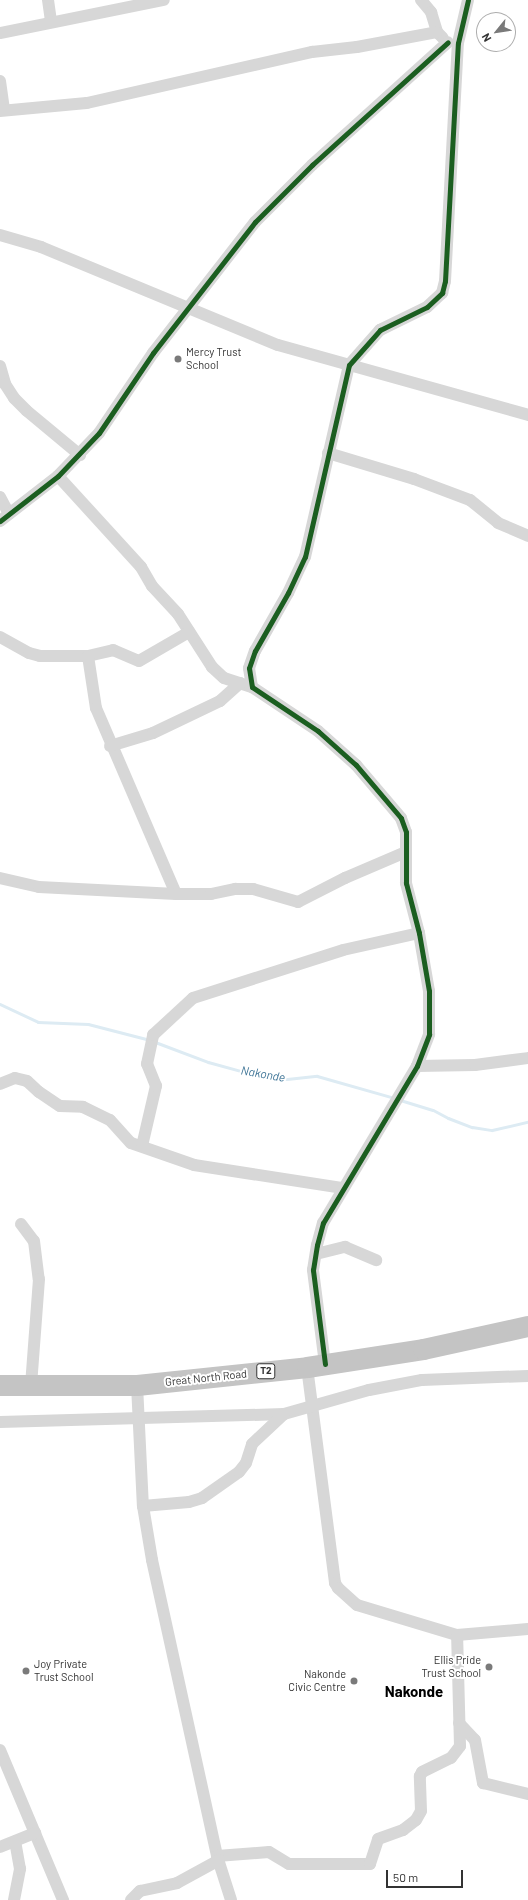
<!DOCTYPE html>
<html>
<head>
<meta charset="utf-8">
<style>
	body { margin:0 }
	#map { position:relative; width:528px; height:1900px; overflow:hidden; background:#fff; font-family:Barlow,sans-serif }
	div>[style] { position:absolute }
	.stream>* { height:3px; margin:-1.5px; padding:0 1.5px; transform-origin:1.5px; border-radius:1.5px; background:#ddebf3 }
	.street>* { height:12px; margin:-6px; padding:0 6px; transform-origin:6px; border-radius:6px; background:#d7d7d7 }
	.highway>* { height:21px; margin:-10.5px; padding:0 10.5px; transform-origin:10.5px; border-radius:10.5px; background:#c4c4c4 }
	.cycleway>* { height:5px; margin:-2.5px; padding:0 2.5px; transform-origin:2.5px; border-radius:2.5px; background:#1b5e20 }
	.dots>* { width:11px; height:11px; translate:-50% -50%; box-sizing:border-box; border:2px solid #fff; border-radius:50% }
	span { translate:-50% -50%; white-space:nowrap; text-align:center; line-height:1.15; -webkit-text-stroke:4px #fff; paint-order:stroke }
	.shield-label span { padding:1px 3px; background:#fff; border:1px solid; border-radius:3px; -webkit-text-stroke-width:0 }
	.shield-label { font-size:10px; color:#333; font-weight:700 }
	.poi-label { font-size:11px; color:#333 }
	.left { translate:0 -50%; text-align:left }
	.right { translate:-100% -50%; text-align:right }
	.street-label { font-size:11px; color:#333 }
	.water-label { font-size:12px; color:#3f7597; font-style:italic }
	.district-label { font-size:15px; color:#000; font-weight:700 }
	.north { position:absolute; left:476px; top:12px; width:40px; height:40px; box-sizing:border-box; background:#fff; border:1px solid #adadad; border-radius:50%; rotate:240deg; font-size:11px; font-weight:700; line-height:16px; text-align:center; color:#333 }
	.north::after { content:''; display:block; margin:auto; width:14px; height:18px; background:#7a7a7a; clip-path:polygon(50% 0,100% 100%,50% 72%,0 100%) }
	.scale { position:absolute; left:386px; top:1870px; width:77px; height:18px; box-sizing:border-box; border:2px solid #333; border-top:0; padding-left:5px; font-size:12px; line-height:14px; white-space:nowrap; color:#333; -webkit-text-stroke:3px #fff; paint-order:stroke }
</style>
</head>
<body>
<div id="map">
	<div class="stream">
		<div style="left:0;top:1004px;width:42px;rotate:25.3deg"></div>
		<div style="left:38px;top:1022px;width:50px;rotate:2.3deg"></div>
		<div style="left:88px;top:1024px;width:64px;rotate:14.5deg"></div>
		<div style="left:155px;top:1042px;width:57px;rotate:20.7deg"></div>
		<div style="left:208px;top:1062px;width:41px;rotate:15.4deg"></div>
		<div style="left:248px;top:1073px;width:39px;rotate:9deg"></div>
		<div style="left:287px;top:1079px;width:30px;rotate:-6deg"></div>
		<div style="left:317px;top:1076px;width:80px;rotate:15.9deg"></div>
		<div style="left:400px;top:1100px;width:34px;rotate:17deg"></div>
		<div style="left:433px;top:1110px;width:17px;rotate:28deg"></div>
		<div style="left:448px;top:1118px;width:26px;rotate:21deg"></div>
		<div style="left:472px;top:1127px;width:20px;rotate:9deg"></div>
		<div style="left:492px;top:1130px;width:37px;rotate:-13deg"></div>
	</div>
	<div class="street">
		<div style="left:48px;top:0;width:22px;rotate:82deg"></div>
		<div style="left:421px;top:0;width:16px;rotate:50deg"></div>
		<div style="left:431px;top:12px;width:21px;rotate:73deg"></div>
		<div style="left:437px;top:32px;width:8px;rotate:45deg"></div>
		<div style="left:0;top:33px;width:167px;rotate:-11.4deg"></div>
		<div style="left:0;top:81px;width:29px;rotate:82deg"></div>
		<div style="left:0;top:111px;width:87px;rotate:-5.3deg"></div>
		<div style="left:87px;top:103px;width:231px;rotate:-12.8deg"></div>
		<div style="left:312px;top:52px;width:45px;rotate:-6.3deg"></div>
		<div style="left:357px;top:47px;width:81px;rotate:-10.6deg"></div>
		<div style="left:0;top:235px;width:43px;rotate:16.3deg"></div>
		<div style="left:41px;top:247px;width:256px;rotate:22.5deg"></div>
		<div style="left:278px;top:345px;width:260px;rotate:15.6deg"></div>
		<div style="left:0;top:366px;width:19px;rotate:74deg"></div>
		<div style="left:5px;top:384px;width:17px;rotate:57deg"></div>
		<div style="left:14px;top:398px;width:18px;rotate:45deg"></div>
		<div style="left:27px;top:411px;width:69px;rotate:39.7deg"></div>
		<div style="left:328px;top:453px;width:90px;rotate:16.8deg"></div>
		<div style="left:414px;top:479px;width:60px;rotate:20.6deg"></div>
		<div style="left:470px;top:500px;width:36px;rotate:39deg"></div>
		<div style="left:498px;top:523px;width:33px;rotate:23deg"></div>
		<div style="left:58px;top:476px;width:123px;rotate:47.6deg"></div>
		<div style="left:141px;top:567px;width:22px;rotate:60deg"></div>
		<div style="left:152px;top:586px;width:38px;rotate:47deg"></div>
		<div style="left:178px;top:614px;width:63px;rotate:57.3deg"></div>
		<div style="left:212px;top:667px;width:16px;rotate:43deg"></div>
		<div style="left:224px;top:678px;width:29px;rotate:18deg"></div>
		<div style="left:0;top:497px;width:19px;rotate:62deg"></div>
		<div style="left:0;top:521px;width:73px;rotate:-37.8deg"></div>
		<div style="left:58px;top:476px;width:59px;rotate:-46.4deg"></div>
		<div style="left:99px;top:433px;width:97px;rotate:-56deg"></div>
		<div style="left:153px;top:353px;width:166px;rotate:-52.1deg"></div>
		<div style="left:255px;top:222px;width:81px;rotate:-45deg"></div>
		<div style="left:312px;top:165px;width:183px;rotate:-42.1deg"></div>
		<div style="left:0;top:637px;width:33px;rotate:29deg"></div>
		<div style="left:29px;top:653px;width:11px;rotate:15deg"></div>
		<div style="left:40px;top:656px;width:48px"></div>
		<div style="left:88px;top:656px;width:26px;rotate:-13deg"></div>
		<div style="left:113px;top:650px;width:28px;rotate:23deg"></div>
		<div style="left:139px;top:661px;width:58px;rotate:-30.1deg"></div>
		<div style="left:88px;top:656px;width:53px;rotate:81.3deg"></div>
		<div style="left:96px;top:708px;width:202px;rotate:66.7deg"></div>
		<div style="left:110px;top:746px;width:45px;rotate:-16.8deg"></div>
		<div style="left:153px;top:733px;width:74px;rotate:-25.5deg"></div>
		<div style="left:220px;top:701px;width:27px;rotate:-42deg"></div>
		<div style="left:0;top:878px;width:40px;rotate:13deg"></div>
		<div style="left:39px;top:887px;width:137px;rotate:2.9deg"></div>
		<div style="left:176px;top:894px;width:35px"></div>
		<div style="left:211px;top:894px;width:25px;rotate:-12deg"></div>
		<div style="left:235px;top:889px;width:18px"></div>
		<div style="left:253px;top:889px;width:47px;rotate:16.1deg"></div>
		<div style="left:298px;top:902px;width:53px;rotate:-27.1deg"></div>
		<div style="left:345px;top:878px;width:66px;rotate:-23.1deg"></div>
		<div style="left:417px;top:1066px;width:58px;rotate:-1deg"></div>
		<div style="left:475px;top:1065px;width:53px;rotate:-7.5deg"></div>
		<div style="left:0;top:1084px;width:16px;rotate:-22deg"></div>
		<div style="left:15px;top:1078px;width:12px;rotate:14deg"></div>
		<div style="left:27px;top:1081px;width:16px;rotate:43deg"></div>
		<div style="left:39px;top:1092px;width:25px;rotate:34deg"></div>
		<div style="left:60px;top:1106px;width:23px;rotate:2deg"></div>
		<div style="left:83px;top:1107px;width:30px;rotate:26deg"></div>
		<div style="left:110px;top:1120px;width:31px;rotate:48deg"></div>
		<div style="left:131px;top:1143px;width:67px;rotate:19.2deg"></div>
		<div style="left:194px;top:1165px;width:151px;rotate:8.8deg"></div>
		<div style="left:142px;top:1146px;width:62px;rotate:-76.9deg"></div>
		<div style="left:156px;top:1086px;width:24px;rotate:-112deg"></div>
		<div style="left:147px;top:1064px;width:30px;rotate:-78deg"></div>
		<div style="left:153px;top:1035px;width:54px;rotate:-42.8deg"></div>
		<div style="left:193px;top:998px;width:157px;rotate:-17.7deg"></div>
		<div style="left:343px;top:950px;width:78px;rotate:-12.6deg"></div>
		<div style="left:21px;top:1224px;width:21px;rotate:53deg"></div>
		<div style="left:34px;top:1241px;width:38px;rotate:83deg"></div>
		<div style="left:39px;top:1279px;width:106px;rotate:94.3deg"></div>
		<div style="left:316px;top:1254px;width:30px;rotate:-14deg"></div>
		<div style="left:345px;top:1247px;width:34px;rotate:23deg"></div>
		<div style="left:325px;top:1364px;width:95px;rotate:-97.3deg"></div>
		<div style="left:313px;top:1270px;width:25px;rotate:-81deg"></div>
		<div style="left:317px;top:1245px;width:23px;rotate:-75deg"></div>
		<div style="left:323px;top:1223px;width:183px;rotate:-59.1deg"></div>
		<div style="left:417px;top:1066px;width:34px;rotate:-69deg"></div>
		<div style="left:429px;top:1034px;width:43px;rotate:-90deg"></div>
		<div style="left:429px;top:991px;width:59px;rotate:-99.8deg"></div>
		<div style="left:419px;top:933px;width:52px;rotate:-104.6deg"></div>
		<div style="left:406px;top:883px;width:51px;rotate:-90deg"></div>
		<div style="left:406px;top:832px;width:15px;rotate:-110deg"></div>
		<div style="left:401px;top:818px;width:70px;rotate:-130.3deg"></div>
		<div style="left:356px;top:765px;width:51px;rotate:-138.2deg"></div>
		<div style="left:318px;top:731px;width:79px;rotate:-146.3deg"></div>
		<div style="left:252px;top:687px;width:19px;rotate:-99deg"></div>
		<div style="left:249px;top:668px;width:18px;rotate:-71deg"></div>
		<div style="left:255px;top:651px;width:67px;rotate:-60.4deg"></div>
		<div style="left:288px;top:593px;width:40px;rotate:-65deg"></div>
		<div style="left:305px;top:557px;width:197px;rotate:-77.1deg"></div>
		<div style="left:349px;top:365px;width:47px;rotate:-48.5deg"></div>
		<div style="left:380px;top:330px;width:52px;rotate:-26.1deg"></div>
		<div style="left:427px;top:307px;width:21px;rotate:-43deg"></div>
		<div style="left:442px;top:293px;width:12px;rotate:-76deg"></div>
		<div style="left:445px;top:281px;width:238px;rotate:-86.9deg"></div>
		<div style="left:458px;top:43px;width:44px;rotate:-76.9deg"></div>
		<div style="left:307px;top:1367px;width:218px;rotate:82.6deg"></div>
		<div style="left:335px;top:1583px;width:6px;rotate:59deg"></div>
		<div style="left:338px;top:1588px;width:25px;rotate:42deg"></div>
		<div style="left:357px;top:1605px;width:104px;rotate:16.7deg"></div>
		<div style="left:457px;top:1635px;width:71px;rotate:-4.8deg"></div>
		<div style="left:137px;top:1385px;width:121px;rotate:87.2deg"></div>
		<div style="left:143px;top:1506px;width:55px;rotate:80.5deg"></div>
		<div style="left:152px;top:1560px;width:303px;rotate:77.6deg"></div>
		<div style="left:217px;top:1856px;width:46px;rotate:72.3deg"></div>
		<div style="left:0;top:1422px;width:284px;rotate:-1.6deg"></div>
		<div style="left:284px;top:1414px;width:88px;rotate:-15.8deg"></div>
		<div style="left:369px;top:1390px;width:54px;rotate:-10.7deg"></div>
		<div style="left:422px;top:1380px;width:106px;rotate:-2.2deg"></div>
		<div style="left:143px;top:1506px;width:46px;rotate:-5deg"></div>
		<div style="left:189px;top:1502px;width:14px;rotate:-17deg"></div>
		<div style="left:202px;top:1498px;width:45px;rotate:-35.1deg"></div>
		<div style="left:239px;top:1472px;width:11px;rotate:-52deg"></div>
		<div style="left:246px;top:1463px;width:20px;rotate:-72deg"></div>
		<div style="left:252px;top:1444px;width:44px;rotate:-43.2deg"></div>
		<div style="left:459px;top:1723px;width:23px;rotate:47deg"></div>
		<div style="left:475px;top:1740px;width:44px;rotate:79.5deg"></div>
		<div style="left:483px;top:1783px;width:46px;rotate:13.7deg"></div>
		<div style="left:0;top:1750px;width:163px;rotate:67.2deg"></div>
		<div style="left:0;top:1847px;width:38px;rotate:-22deg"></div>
		<div style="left:217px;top:1856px;width:52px;rotate:-4.4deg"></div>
		<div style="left:269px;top:1852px;width:23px;rotate:31deg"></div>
		<div style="left:289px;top:1864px;width:81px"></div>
		<div style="left:370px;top:1864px;width:26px;rotate:-72deg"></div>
		<div style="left:378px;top:1839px;width:27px;rotate:-20deg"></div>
		<div style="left:403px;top:1830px;width:16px;rotate:-38deg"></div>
		<div style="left:416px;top:1820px;width:10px;rotate:-61deg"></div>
		<div style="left:421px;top:1811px;width:35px;rotate:-92deg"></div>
		<div style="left:420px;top:1776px;width:4px;rotate:-63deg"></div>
		<div style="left:422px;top:1772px;width:32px;rotate:-26deg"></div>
		<div style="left:451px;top:1758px;width:15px;rotate:-53deg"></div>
		<div style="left:460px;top:1746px;width:111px;rotate:-91.5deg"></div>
		<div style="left:14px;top:1900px;width:32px;rotate:-79deg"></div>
		<div style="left:20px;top:1869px;width:28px;rotate:-100deg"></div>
		<div style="left:131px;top:1900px;width:13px;rotate:-45deg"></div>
		<div style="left:140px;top:1891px;width:38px;rotate:-12deg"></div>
		<div style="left:177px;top:1883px;width:48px;rotate:-28.7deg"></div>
	</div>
	<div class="highway">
		<div style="left:0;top:1385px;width:137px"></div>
		<div style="left:137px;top:1385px;width:171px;rotate:-6deg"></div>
		<div style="left:307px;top:1367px;width:117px;rotate:-8.8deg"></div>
		<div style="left:423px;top:1349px;width:107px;rotate:-12.4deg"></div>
	</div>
	<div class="cycleway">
		<div style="left:0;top:521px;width:73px;rotate:-37.8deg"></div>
		<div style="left:58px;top:476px;width:59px;rotate:-46.4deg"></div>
		<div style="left:99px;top:433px;width:97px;rotate:-56deg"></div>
		<div style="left:153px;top:353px;width:166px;rotate:-52.1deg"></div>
		<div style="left:255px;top:222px;width:81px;rotate:-45deg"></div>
		<div style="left:312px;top:165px;width:183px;rotate:-42.1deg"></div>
		<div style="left:325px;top:1364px;width:95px;rotate:-97.3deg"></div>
		<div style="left:313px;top:1270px;width:25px;rotate:-81deg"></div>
		<div style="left:317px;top:1245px;width:23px;rotate:-75deg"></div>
		<div style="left:323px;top:1223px;width:183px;rotate:-59.1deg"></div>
		<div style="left:417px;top:1066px;width:34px;rotate:-69deg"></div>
		<div style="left:429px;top:1034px;width:43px;rotate:-90deg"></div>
		<div style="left:429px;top:991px;width:59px;rotate:-99.8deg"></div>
		<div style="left:419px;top:933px;width:52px;rotate:-104.6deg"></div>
		<div style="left:406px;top:883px;width:51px;rotate:-90deg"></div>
		<div style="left:406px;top:832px;width:15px;rotate:-110deg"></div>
		<div style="left:401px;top:818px;width:70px;rotate:-130.3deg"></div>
		<div style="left:356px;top:765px;width:51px;rotate:-138.2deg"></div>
		<div style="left:318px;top:731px;width:79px;rotate:-146.3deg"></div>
		<div style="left:252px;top:687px;width:19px;rotate:-99deg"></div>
		<div style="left:249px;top:668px;width:18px;rotate:-71deg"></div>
		<div style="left:255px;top:651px;width:67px;rotate:-60.4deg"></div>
		<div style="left:288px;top:593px;width:40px;rotate:-65deg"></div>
		<div style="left:305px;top:557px;width:197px;rotate:-77.1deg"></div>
		<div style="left:349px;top:365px;width:47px;rotate:-48.5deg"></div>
		<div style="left:380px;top:330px;width:52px;rotate:-26.1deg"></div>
		<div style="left:427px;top:307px;width:21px;rotate:-43deg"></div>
		<div style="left:442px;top:293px;width:12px;rotate:-76deg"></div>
		<div style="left:445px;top:281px;width:238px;rotate:-86.9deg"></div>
		<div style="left:458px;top:43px;width:44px;rotate:-76.9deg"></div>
	</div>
	<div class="dots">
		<div style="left:178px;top:359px;background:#7a7a7a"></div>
		<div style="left:489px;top:1667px;background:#7a7a7a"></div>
		<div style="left:26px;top:1671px;background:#7a7a7a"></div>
		<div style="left:354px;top:1681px;background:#7a7a7a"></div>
	</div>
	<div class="shield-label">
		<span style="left:266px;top:1371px">T2</span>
	</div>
	<div class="poi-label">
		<span class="left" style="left:186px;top:359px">Mercy Trust<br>School</span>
		<span class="right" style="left:481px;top:1667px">Ellis Pride<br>Trust School</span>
		<span class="left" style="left:34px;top:1671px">Joy Private<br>Trust School</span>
		<span class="right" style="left:346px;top:1681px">Nakonde<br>Civic Centre</span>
	</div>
	<div class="street-label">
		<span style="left:206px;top:1378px;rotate:-6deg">Great North Road</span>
	</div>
	<div class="water-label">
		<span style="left:263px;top:1074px;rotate:10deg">Nakonde</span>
	</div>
	<div class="district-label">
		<span style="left:414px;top:1692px">Nakonde</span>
	</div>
	<div class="north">N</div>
	<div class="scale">50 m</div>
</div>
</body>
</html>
